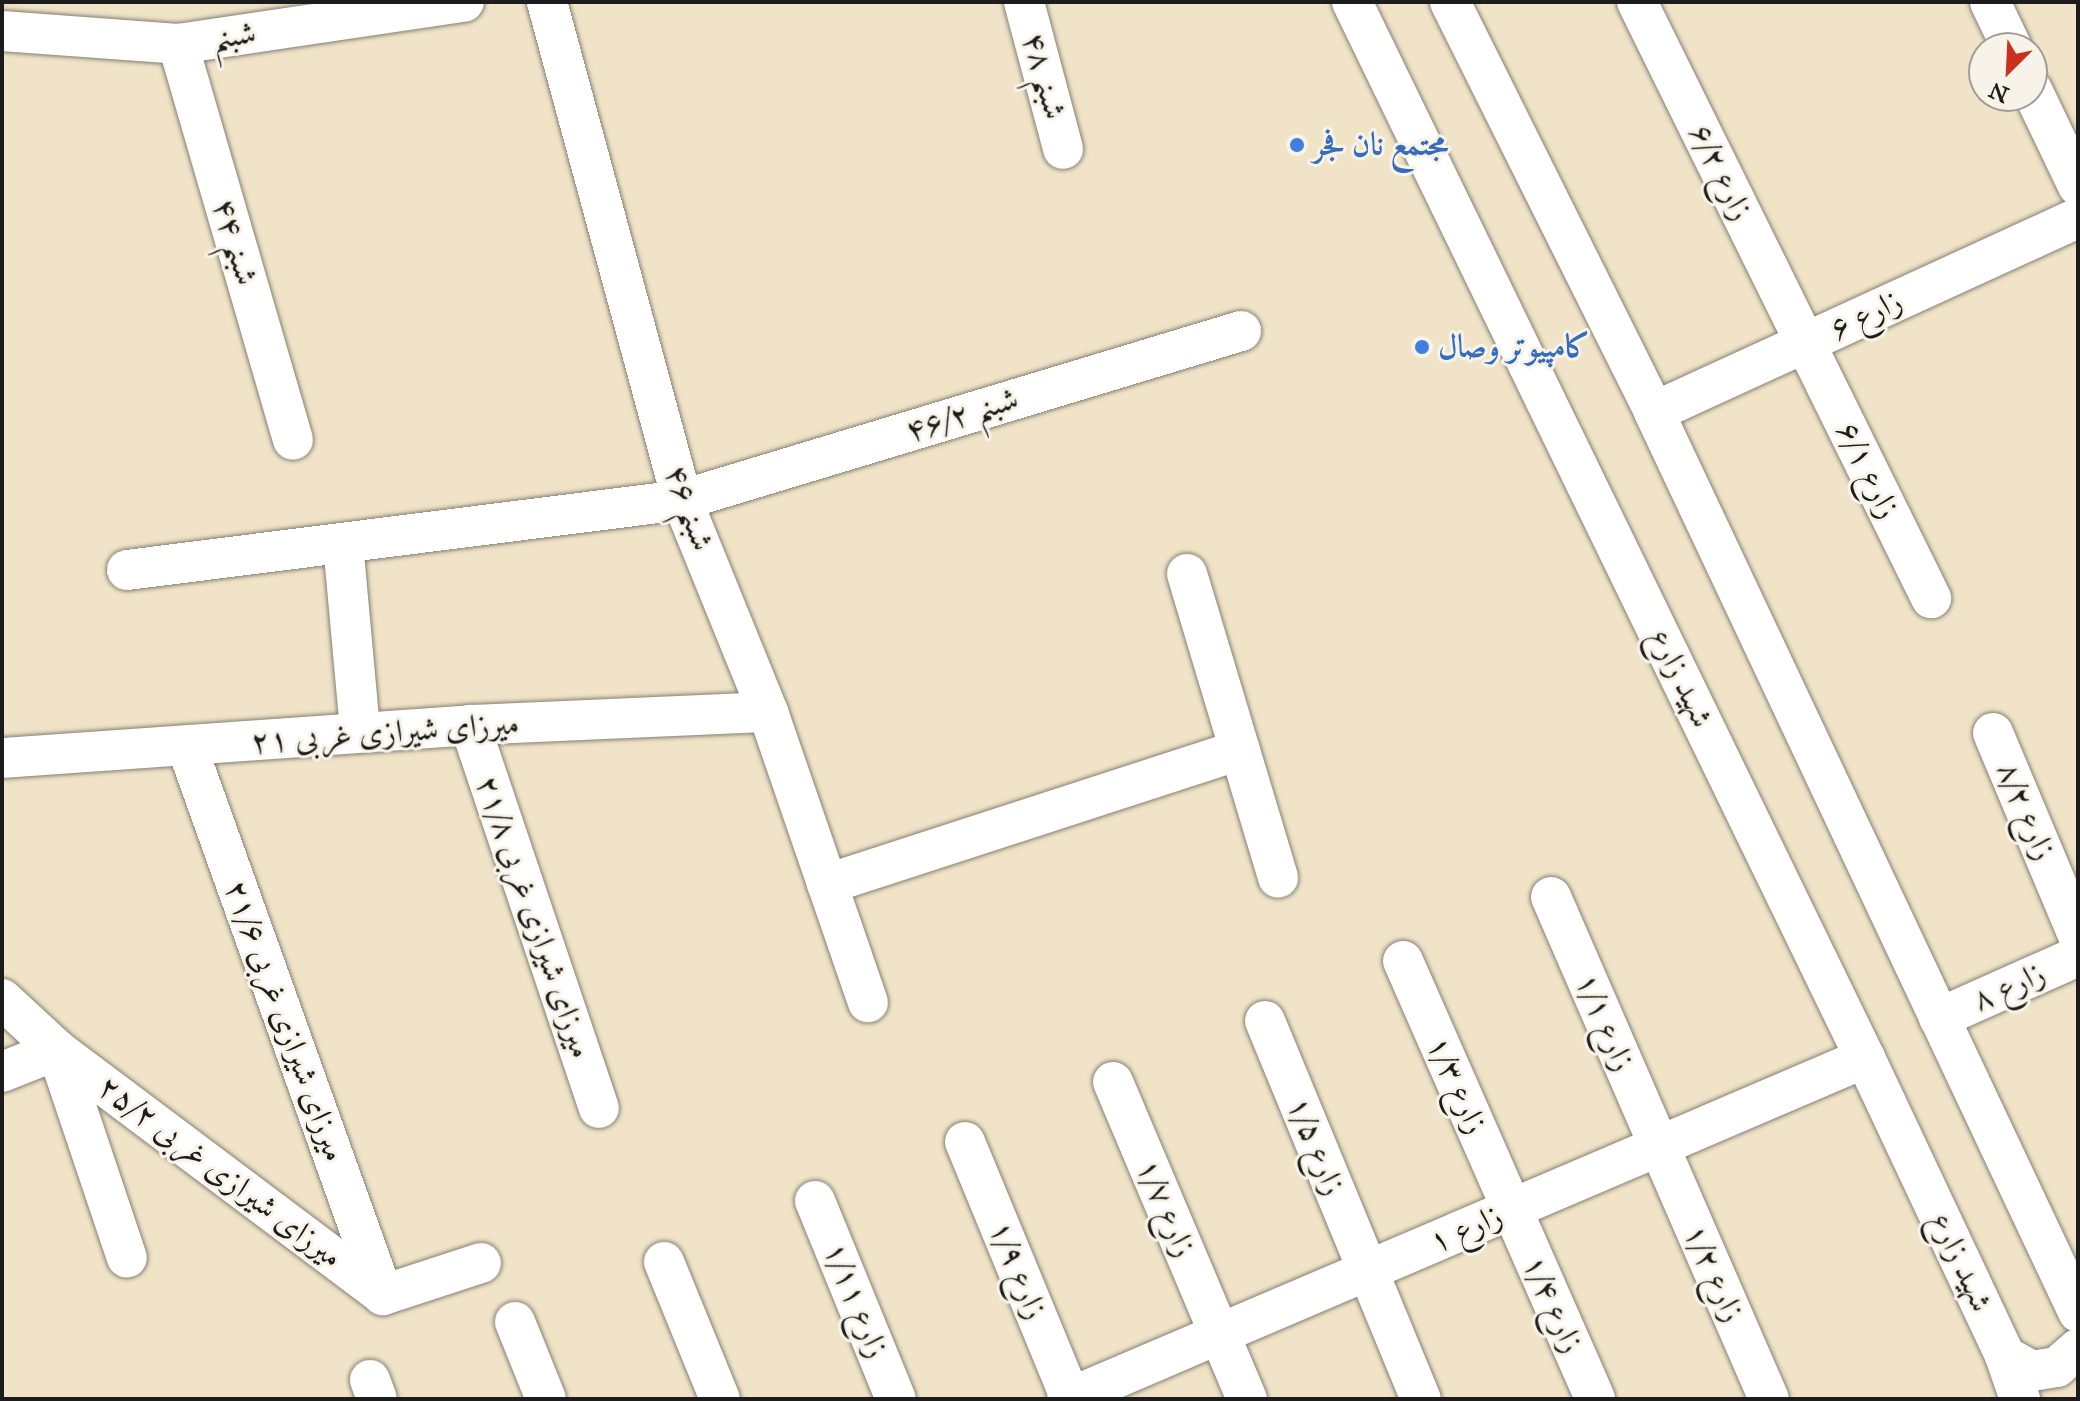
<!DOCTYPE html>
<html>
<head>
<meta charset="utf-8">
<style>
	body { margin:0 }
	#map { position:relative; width:2080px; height:1401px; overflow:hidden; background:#f0e3c8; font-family:"IM FELL Great Primer",Amiri,serif }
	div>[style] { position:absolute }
	.roads { filter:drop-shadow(0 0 2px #868072) drop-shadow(0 0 2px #868072) }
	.minor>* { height:40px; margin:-20px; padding:0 20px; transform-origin:20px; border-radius:20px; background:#fff }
	.dots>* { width:22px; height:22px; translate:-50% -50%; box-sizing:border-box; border:4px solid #f7f3e8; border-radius:50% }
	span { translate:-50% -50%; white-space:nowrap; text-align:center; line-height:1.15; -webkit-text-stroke:6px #f7f3e8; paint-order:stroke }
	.street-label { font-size:32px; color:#1c1c1c }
	.shop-label { font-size:32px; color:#366cbe; font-weight:700 }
	.left { translate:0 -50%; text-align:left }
	.frame { position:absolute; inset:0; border:4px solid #1c1c1c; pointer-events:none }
	.north { position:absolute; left:1968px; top:32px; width:80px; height:80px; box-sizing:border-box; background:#f7f3e8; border:2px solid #9f9d96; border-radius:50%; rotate:204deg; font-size:22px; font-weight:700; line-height:32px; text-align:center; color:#1c1c1c }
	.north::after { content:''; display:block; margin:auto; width:28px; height:36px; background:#c8321e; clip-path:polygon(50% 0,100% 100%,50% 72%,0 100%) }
</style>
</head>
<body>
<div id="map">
	<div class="roads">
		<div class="minor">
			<div style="left:547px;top:2px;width:516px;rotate:74.83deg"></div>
			<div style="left:682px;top:500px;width:229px;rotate:67.9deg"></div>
			<div style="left:768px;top:712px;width:307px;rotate:71deg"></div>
			<div style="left:1024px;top:2px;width:152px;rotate:75.1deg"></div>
			<div style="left:1352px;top:2px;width:1174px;rotate:64.09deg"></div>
			<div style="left:1865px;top:1058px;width:329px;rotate:64.8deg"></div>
			<div style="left:2005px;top:1356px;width:46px;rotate:70.8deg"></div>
			<div style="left:1450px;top:2px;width:458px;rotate:63.5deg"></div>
			<div style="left:1654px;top:412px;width:995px;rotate:64.77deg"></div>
			<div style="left:1637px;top:2px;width:665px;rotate:63.74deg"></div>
			<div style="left:1990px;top:2px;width:51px;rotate:64.4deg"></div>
			<div style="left:2px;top:31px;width:176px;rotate:4.2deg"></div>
			<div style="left:178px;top:44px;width:289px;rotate:-8.4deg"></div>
			<div style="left:178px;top:44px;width:412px;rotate:73.8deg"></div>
			<div style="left:2032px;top:90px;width:106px;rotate:64.4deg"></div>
			<div style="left:1654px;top:412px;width:466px;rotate:-24.6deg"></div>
			<div style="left:343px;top:543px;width:178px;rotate:84.8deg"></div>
			<div style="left:127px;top:570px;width:559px;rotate:-7.19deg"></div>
			<div style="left:682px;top:500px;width:584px;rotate:-16.82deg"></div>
			<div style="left:1187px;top:574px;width:317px;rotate:73.3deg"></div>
			<div style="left:470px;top:725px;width:404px;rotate:71.4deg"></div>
			<div style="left:1993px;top:733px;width:219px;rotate:67.2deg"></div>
			<div style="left:187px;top:747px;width:582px;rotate:70.32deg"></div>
			<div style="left:2px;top:758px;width:469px;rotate:-4deg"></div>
			<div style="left:470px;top:725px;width:298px;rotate:-2.5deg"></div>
			<div style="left:827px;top:884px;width:434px;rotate:-18deg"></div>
			<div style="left:1551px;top:897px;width:547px;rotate:66.53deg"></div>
			<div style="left:1403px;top:961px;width:478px;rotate:66.3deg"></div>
			<div style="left:2px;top:999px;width:75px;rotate:42.8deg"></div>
			<div style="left:57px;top:1050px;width:408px;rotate:36.9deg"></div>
			<div style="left:1939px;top:1018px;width:152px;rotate:-24deg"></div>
			<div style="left:1265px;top:1021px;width:409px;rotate:67.6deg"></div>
			<div style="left:57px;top:1050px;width:219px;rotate:71.4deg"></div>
			<div style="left:2px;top:1072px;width:59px;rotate:-21.8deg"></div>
			<div style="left:1113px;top:1082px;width:344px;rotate:67.1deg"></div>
			<div style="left:965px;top:1142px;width:278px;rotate:67.6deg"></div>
			<div style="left:815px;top:1201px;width:214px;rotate:67.8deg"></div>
			<div style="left:664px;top:1262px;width:148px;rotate:67.8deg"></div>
			<div style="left:383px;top:1295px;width:103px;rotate:-18.1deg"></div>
			<div style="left:515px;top:1322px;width:83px;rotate:68.1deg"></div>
			<div style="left:2005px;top:1356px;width:31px;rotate:29deg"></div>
			<div style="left:2032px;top:1371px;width:25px;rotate:-9deg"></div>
			<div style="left:2057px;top:1367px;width:28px;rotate:-41deg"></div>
			<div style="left:370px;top:1380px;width:20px;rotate:70deg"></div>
			<div style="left:1067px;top:1399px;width:868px;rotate:-23.14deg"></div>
		</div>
	</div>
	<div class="dots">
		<div style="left:1297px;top:145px;background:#3f7fe0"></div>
		<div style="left:1422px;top:347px;background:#3f7fe0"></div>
	</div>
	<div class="street-label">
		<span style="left:234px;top:36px;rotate:-8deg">شبنم</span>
		<span style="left:1044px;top:76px;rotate:75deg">۴۸ شبنم</span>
		<span style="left:1721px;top:172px;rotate:64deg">۶/۲ زارع</span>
		<span style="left:235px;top:242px;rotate:74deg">شبنم ۴۴</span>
		<span style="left:1866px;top:315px;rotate:-25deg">۶ زارع</span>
		<span style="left:962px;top:415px;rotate:-17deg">۴۶/۲ شبنم</span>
		<span style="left:1868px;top:470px;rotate:64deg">۶/۱ زارع</span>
		<span style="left:689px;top:508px;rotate:71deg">۴۶ شبنم</span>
		<span style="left:1681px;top:678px;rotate:64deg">شهید زارع</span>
		<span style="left:385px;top:733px;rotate:-4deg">۲۱ میرزای شیرازی غربی</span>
		<span style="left:2026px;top:811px;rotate:67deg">۸/۲ زارع</span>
		<span style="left:534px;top:917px;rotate:71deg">۲۱/۸ میرزای شیرازی غربی</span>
		<span style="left:2009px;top:987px;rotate:-24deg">۸ زارع</span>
		<span style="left:285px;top:1021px;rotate:70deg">۲۱/۶ میرزای شیرازی غربی</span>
		<span style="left:1605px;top:1022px;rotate:67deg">۱/۱ زارع</span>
		<span style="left:1457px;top:1085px;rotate:66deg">۱/۳ زارع</span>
		<span style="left:1316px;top:1146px;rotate:68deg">۱/۵ زارع</span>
		<span style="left:220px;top:1172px;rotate:37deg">۲۵/۲ میرزای شیرازی غربی</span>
		<span style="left:1166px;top:1208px;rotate:67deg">۱/۷ زارع</span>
		<span style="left:1466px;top:1229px;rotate:-23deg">۱ زارع</span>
		<span style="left:1961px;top:1262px;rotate:65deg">شهید زارع</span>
		<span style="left:1018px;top:1270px;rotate:68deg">۱/۹ زارع</span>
		<span style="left:1714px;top:1273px;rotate:66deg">۱/۲ زارع</span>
		<span style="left:856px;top:1300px;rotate:68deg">۱/۱۱ زارع</span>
		<span style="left:1553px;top:1304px;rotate:66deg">۱/۴ زارع</span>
	</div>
	<div class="shop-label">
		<span class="left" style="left:1313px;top:145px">مجتمع نان فجر</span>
		<span class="left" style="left:1438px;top:347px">کامپیوتر وصال</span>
	</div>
	<div class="frame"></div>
	<div class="north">N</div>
</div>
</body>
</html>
